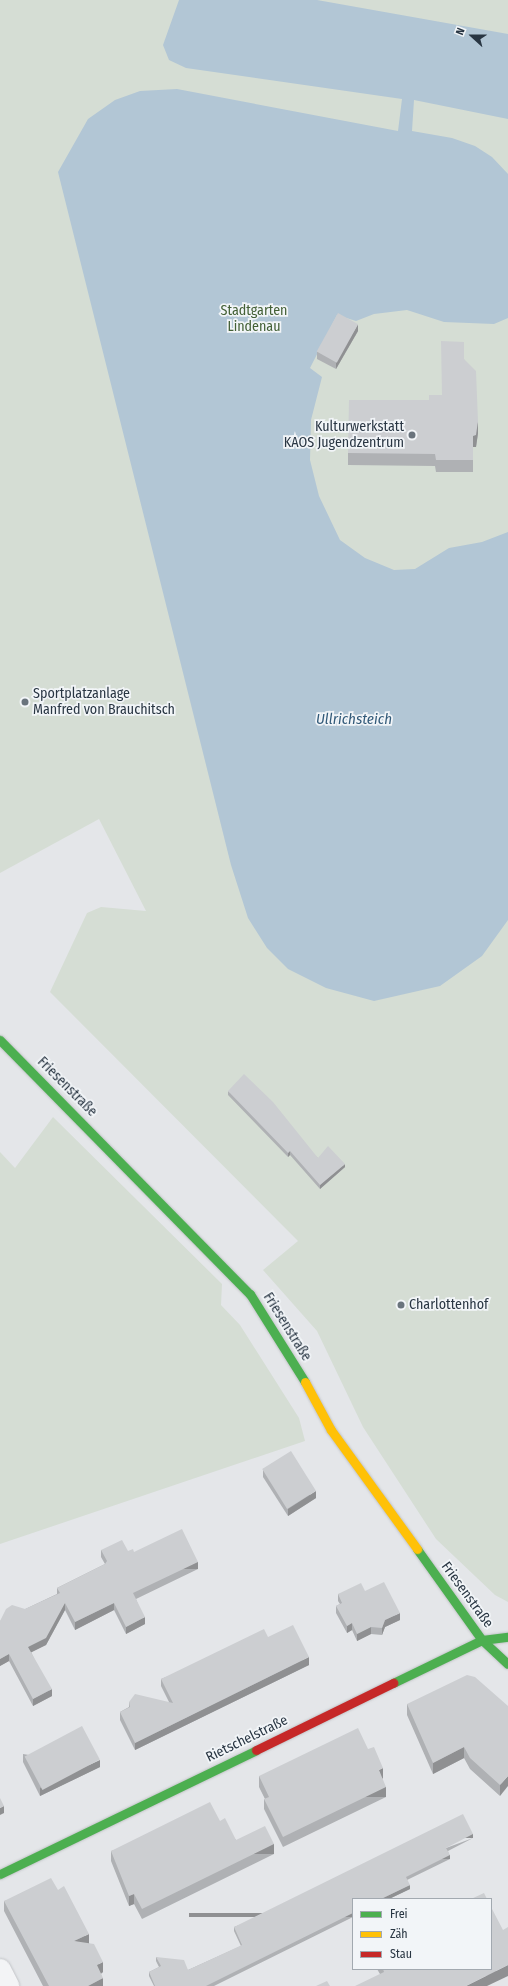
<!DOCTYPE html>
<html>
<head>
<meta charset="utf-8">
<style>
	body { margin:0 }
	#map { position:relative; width:508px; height:1986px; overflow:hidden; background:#e4e6e9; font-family:"Fira Sans Condensed",sans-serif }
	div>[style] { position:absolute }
	.green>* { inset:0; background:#d5ddd4 }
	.water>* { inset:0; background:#b2c6d5 }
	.roads { filter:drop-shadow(0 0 1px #c2c4c7) drop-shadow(0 0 1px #c2c4c7) }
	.street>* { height:22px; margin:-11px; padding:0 11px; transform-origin:11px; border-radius:11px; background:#f3f4f6 }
	.fast>* { height:9px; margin:-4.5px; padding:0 4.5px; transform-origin:4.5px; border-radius:4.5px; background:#4caf50 }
	.slow>* { height:9px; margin:-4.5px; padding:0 4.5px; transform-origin:4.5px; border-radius:4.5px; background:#ffc107 }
	.jam>* { height:9px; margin:-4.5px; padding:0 4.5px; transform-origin:4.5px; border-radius:4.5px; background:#c62828 }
	.wall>* { inset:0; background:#afb1b4 }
	.shaded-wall>* { inset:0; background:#8f9092; transform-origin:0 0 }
	.building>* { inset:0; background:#ccced1; transform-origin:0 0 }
	.dots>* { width:11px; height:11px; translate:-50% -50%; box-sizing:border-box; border:2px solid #f2f5f8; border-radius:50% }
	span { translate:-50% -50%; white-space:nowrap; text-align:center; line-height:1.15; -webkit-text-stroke:3.5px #f2f5f8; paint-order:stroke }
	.park-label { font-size:14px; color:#436036 }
	.poi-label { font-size:14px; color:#293643 }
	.right { translate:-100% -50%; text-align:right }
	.left { translate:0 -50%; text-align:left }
	.street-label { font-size:14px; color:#293643 }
	.water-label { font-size:15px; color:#325a79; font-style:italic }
	.legend { position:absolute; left:352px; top:1898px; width:140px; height:72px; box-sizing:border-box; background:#f2f5f8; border:1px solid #a2a9b0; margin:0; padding:5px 7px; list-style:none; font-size:12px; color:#293643 }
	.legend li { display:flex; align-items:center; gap:8px; height:20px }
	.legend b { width:20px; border:1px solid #a2a9b0 }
	.north { position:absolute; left:452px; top:16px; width:40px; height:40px; -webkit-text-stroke:3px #f2f5f8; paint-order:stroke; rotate:291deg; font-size:11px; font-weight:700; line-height:16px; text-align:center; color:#293643 }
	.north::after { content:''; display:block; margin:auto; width:14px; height:18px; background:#293643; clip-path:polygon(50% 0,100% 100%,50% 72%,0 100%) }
</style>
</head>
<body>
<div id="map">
	<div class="green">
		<div style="clip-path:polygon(0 0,508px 0,508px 1602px,495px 1595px,436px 1539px,363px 1427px,317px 1331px,263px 1270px,298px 1241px,50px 992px,87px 913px,101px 907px,146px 911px,99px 819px,0 873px)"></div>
		<div style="clip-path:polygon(53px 1117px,222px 1284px,221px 1305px,240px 1325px,299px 1418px,305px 1441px,0 1544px,0 1152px,15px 1168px)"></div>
	</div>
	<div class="water">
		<div style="clip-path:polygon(179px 0,317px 0,508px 34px,508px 119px,414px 100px,412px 131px,452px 138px,475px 146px,492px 157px,508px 174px,508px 318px,494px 324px,444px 322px,407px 310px,374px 314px,356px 321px,337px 315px,310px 368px,322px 377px,311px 420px,310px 460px,319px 496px,340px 540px,365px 558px,394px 570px,415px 569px,449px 548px,482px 542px,508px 532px,508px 920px,482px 956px,440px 986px,374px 1001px,326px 988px,288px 969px,267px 948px,248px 918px,231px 865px,58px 172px,88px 119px,115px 100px,140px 91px,177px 89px,398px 131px,402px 99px,186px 68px,169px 60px,163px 45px)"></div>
	</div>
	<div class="roads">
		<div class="street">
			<div style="left:0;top:1970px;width:18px;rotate:63deg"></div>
		</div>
		<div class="fast">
			<div style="left:0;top:1040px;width:356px;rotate:45.5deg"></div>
			<div style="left:250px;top:1294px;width:104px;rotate:58deg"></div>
			<div style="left:417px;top:1549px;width:112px;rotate:54.5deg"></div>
			<div style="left:482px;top:1640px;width:35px;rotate:43deg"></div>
			<div style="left:393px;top:1683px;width:99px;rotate:-25.8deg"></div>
			<div style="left:482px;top:1640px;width:26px;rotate:-7deg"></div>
			<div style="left:0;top:1874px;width:284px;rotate:-25.8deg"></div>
		</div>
		<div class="slow">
			<div style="left:305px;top:1382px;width:55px;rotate:61.6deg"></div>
			<div style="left:331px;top:1430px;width:147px;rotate:54.1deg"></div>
		</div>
		<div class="jam">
			<div style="left:256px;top:1750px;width:153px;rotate:-26.1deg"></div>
		</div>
	</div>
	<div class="wall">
		<div style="clip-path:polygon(358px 331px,336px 369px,317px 359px,317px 352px)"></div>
		<div style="clip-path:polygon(464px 359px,478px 433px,476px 447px,473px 447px,473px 472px,436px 472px,435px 466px,348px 465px,348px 453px,429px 400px,442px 395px)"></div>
		<div style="clip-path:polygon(228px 1091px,318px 1158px,345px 1167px,320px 1189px,290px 1155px,288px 1157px,228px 1095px)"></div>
		<div style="clip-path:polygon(263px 1470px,316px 1498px,288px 1516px,263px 1477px)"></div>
		<div style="clip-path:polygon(101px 1550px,134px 1552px,198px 1569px,136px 1599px,145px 1624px,126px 1634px,114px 1610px,75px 1630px,65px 1610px,46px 1645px,31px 1652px,52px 1696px,33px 1706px,9px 1661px,0 1666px,0 1621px,57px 1594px,57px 1588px,105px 1564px,101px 1557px)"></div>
		<div style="clip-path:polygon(365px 1591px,400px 1620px,385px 1627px,382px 1635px,371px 1634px,357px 1641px,352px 1630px,347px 1633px,336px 1613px,336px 1606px,340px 1604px,338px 1601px,338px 1594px)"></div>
		<div style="clip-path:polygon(268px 1637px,309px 1665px,135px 1750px,120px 1720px,120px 1712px,129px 1707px,129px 1702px,169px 1702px,161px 1686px,161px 1679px)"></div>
		<div style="clip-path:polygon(407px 1704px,508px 1706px,500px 1796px,470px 1769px,464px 1758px,433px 1774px,407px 1715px)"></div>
		<div style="clip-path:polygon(23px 1754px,100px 1767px,40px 1796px,23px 1762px)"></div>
		<div style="clip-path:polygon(259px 1776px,383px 1778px,382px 1779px,386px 1797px,283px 1847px,264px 1809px,264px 1799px,265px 1799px,259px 1787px)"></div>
		<div style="clip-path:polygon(220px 1821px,236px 1840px,274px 1854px,142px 1919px,134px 1904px,129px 1906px,111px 1861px,111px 1851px)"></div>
		<div style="clip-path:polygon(473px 1838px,448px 1851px,450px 1859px,407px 1880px,410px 1889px,389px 1899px,353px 1899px,353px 1917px,214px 1986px,154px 1986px,149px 1976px,149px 1972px,159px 1967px,156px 1961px,156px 1957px,188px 1970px,241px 1946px,234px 1931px,234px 1927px)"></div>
		<div style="clip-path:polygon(58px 1890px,89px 1943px,103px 1972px,101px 1974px,103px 1986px,43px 1986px,4px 1911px,4px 1901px)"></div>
		<div style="clip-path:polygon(377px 1969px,491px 1969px,508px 1976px,380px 1974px)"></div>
	</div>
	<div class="shaded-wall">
		<div style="clip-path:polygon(358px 324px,358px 331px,336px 369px,336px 362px)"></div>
		<div style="clip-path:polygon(478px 421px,478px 433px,476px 447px,473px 447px,473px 436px)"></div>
		<div style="clip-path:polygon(290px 1151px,290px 1155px,288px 1157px,288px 1153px)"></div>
		<div style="clip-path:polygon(345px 1164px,345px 1167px,320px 1189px,320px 1185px)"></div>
		<div style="clip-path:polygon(316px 1491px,316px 1498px,288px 1516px,288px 1509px)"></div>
		<div style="left:198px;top:1562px;width:7px;height:72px;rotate:90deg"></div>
		<div style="clip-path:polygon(65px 1603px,65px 1610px,46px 1645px,28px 1654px,28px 1647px)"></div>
		<div style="clip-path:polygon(114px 1603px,114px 1610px,75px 1630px,75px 1622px)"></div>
		<div style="clip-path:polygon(400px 1613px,400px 1620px,385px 1627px,382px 1635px,382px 1628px,385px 1620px)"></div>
		<div style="clip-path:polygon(145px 1617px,145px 1624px,126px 1634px,126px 1627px)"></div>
		<div style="clip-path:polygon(352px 1623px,352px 1630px,347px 1633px,347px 1626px)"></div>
		<div style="clip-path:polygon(371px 1627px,371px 1634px,357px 1641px,357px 1634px)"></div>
		<div style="clip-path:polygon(9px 1654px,9px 1661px,0 1666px,0 1659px)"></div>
		<div style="clip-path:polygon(309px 1657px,309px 1665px,135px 1750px,135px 1743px)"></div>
		<div style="clip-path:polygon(52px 1689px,52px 1696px,33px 1706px,33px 1699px)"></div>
		<div style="clip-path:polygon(464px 1747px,464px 1758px,433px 1774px,433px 1763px)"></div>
		<div style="clip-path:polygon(100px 1760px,100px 1767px,40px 1796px,40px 1788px)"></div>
		<div style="clip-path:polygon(383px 1768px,383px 1778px,379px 1781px,379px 1770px)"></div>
		<div style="clip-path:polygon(508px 1776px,508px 1786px,500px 1796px,500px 1785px)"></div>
		<div style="left:386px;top:1787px;width:10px;height:114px;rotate:90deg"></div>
		<div style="clip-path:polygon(4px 1806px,4px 1813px,0 1815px,0 1808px)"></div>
		<div style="left:473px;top:1834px;width:4px;height:30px;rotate:90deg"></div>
		<div style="left:274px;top:1844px;width:10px;height:147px;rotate:90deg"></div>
		<div style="left:450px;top:1855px;width:4px;height:49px;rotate:90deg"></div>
		<div style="clip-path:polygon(410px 1885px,410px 1889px,389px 1899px,381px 1899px)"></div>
		<div style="clip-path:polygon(134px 1894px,134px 1904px,129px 1906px,129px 1896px)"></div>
		<div style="left:353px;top:1913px;width:4px;height:164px;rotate:90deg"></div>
		<div style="clip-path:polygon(89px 1934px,89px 1945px,74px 1941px)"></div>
		<div style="clip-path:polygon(103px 1962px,103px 1972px,97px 1976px,97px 1965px)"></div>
		<div style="clip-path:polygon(508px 1965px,508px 1976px,487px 1986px,466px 1986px)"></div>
		<div style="clip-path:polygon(103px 1978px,103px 1986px,88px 1986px)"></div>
	</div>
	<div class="building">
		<div style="left:338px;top:313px;width:23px;height:44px;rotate:29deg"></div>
		<div style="clip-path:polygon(441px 341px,464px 342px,464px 359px,476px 371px,478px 421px,476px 435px,473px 436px,473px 460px,436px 460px,435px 454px,348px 453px,349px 400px,429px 400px,429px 395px,442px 395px)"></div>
		<div style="clip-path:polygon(244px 1074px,273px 1102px,318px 1158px,328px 1146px,345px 1164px,320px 1185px,290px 1151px,288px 1153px,228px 1091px)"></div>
		<div style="left:291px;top:1451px;width:47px;height:34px;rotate:58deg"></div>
		<div style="clip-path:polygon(182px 1529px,198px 1562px,133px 1593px,145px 1617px,126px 1627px,114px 1603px,75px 1622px,65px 1603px,46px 1638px,28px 1647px,52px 1689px,33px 1699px,9px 1654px,0 1659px,0 1621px,6px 1609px,12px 1605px,25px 1609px,60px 1593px,57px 1588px,105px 1564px,107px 1561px,101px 1550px,122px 1540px,128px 1551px,133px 1549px,134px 1552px)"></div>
		<div style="clip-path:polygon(384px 1582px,400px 1613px,385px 1620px,382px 1628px,371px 1627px,357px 1634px,352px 1623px,347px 1626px,336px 1606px,342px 1603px,338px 1594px,361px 1583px,365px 1591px)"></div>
		<div style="clip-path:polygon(293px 1625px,309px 1657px,135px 1743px,120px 1712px,130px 1707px,129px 1702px,135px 1694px,173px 1703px,161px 1679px,264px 1629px,268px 1637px)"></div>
		<div style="clip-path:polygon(467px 1675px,475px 1677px,508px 1706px,508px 1776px,500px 1785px,470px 1758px,464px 1747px,433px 1763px,407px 1704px)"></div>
		<div style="left:82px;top:1726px;width:38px;height:65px;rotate:62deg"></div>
		<div style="clip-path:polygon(358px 1728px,368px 1749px,374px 1747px,383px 1768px,379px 1770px,386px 1787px,283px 1837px,264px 1799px,269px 1797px,259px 1776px)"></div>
		<div style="clip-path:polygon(0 1798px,4px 1806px,0 1808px)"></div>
		<div style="clip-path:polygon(210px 1802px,220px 1821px,225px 1818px,236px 1840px,265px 1826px,274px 1844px,142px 1909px,134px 1894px,129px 1896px,111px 1851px)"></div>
		<div style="clip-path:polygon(463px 1814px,473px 1834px,446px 1848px,450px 1855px,406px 1877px,410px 1885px,381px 1899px,353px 1899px,353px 1913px,206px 1986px,155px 1986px,149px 1972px,161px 1966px,156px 1957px,184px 1960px,188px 1970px,242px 1945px,234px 1927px)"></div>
		<div style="clip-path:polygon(51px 1878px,58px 1890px,64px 1886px,89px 1934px,74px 1941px,94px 1944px,103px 1962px,97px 1965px,103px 1978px,88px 1986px,49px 1986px,4px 1901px)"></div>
		<div style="clip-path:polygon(484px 1893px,487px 1899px,471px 1899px)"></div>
		<div style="clip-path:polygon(491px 1907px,503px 1930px,508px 1927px,508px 1965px,466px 1986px,355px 1986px,384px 1972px,383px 1969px,491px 1969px)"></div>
		<div style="clip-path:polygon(327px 1981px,330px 1986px,316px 1986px)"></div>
	</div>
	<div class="dots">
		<div style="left:412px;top:435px;background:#6a747d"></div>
		<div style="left:25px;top:702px;background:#6a747d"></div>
		<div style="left:401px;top:1305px;background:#6a747d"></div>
	</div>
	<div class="park-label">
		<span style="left:254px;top:319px">Stadtgarten<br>Lindenau</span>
	</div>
	<div class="poi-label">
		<span class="right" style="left:404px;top:435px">Kulturwerkstatt<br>KAOS Jugendzentrum</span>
		<span class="left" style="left:33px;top:702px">Sportplatzanlage<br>Manfred von Brauchitsch</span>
		<span class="left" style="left:409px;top:1305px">Charlottenhof</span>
	</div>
	<div class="street-label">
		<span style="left:67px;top:1087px;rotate:45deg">Friesenstraße</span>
		<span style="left:287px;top:1327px;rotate:58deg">Friesenstraße</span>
		<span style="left:467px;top:1595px;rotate:54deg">Friesenstraße</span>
		<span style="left:247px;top:1739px;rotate:-26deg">Rietschelstraße</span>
	</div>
	<div class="water-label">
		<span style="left:354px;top:720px">Ullrichsteich</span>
	</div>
	<ul class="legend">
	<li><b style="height:5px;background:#4caf50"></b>Frei</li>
	<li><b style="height:5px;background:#ffc107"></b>Zäh</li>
	<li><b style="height:5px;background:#c62828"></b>Stau</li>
	</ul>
	<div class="north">N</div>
</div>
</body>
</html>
